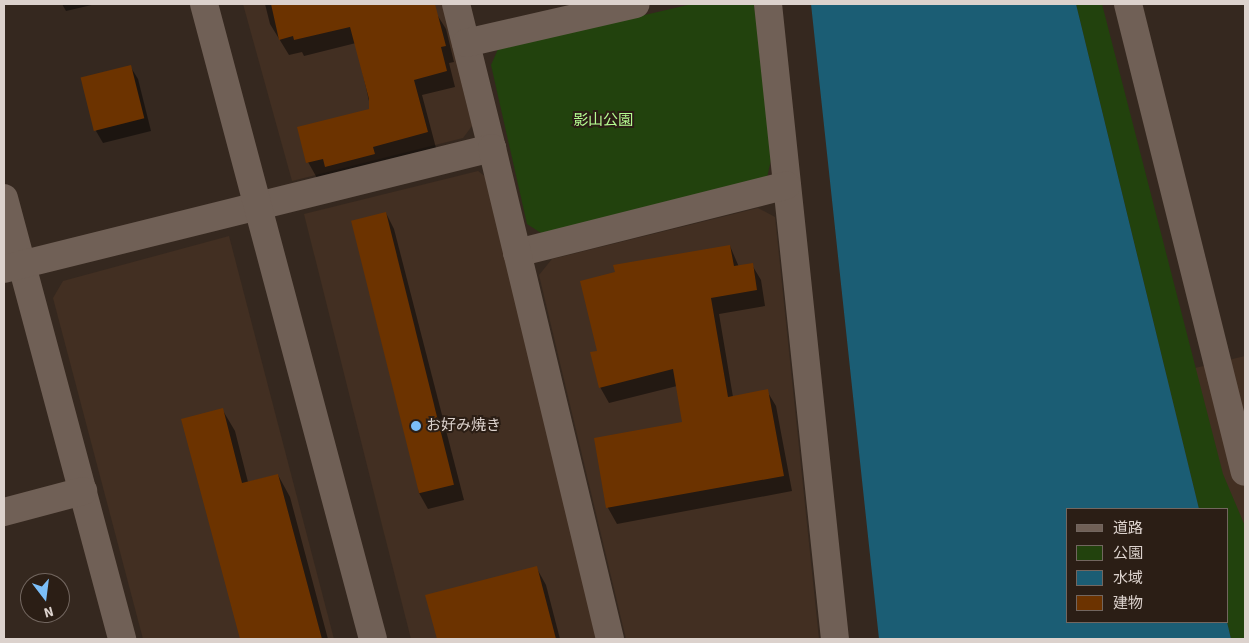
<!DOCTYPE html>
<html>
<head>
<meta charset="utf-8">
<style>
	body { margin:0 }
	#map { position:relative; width:1249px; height:643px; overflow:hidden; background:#35281f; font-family:"Source Sans 3","Noto Sans JP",sans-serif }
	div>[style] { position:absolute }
	.built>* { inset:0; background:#422f22 }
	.green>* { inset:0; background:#22420d }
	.water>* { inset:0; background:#1b5d74 }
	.shadow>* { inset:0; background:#0007 }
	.building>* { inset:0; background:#6c3300; transform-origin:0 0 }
	.street>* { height:28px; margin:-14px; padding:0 14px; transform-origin:14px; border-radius:14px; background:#706056 }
	.secondary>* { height:28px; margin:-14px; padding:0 14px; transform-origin:14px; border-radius:14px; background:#706056 }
	.dots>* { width:14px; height:14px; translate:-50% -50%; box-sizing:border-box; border:2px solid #2b1e15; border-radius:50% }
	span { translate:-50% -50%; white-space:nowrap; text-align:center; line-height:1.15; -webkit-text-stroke:4px #2b1e15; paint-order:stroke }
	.park-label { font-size:15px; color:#b5fb91 }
	.poi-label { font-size:15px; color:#dcd2cd }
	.left { translate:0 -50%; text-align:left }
	.frame { position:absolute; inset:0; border:5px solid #dcd2cd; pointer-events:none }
	.legend { position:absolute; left:1066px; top:508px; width:162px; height:115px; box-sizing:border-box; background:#2b1e15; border:1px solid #72665f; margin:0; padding:6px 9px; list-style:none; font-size:15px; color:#dcd2cd }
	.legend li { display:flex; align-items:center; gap:10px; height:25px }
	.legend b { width:25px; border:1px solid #72665f }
	.north { position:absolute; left:20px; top:573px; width:50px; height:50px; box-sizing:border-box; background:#2b1e15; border:1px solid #72665f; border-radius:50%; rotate:165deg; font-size:14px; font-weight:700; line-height:20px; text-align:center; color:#dcd2cd }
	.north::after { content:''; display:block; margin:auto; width:18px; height:22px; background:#7bbef8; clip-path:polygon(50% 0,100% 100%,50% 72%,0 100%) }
</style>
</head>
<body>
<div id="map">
	<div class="built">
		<div style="clip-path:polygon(243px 4px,445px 4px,475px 122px,463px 138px,292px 181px)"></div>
		<div style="clip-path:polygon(478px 171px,490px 180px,597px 639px,411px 639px,383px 529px,304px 214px)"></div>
		<div style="clip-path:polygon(758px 208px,775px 217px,819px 639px,626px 639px,539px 275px,552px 259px)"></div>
		<div style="clip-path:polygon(229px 236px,334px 639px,143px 639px,53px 298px,63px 281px)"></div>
		<div style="clip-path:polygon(1245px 356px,1245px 639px,1231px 639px,1227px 622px,1228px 509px,1199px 509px,1166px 375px)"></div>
	</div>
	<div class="green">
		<div style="clip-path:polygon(692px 4px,754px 4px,772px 155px,767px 178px,544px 235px,527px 224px,491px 65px,498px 49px)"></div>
		<div style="clip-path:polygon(1076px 4px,1102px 4px,1223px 474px,1245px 526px,1245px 639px,1231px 639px,1227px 622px,1228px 509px,1199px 509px)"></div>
	</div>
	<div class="water">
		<div style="clip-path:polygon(811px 4px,1076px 4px,1199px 509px,1068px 509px,1068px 622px,1227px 622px,1231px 639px,879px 639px)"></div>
	</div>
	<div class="shadow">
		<div style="clip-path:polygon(62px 4px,96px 4px,66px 11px)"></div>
		<div style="clip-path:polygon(265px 4px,414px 4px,418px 18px,436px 13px,446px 29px,454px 62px,449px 63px,455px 87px,422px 95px,436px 148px,317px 178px,308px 162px,371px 110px,356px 43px,304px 56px,302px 52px,289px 55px,270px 24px)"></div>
		<div style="clip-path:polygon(130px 66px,138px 79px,151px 131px,103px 143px,96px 131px)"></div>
		<div style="clip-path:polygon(386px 213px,394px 229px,464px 500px,428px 509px,419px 493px)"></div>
		<div style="clip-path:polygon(730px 246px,739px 267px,752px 265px,761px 280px,765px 306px,719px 314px,733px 397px,767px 391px,776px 406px,792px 491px,617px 524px,608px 508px,595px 439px,683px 423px,677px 386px,609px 403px,600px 387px,599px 351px)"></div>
		<div style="clip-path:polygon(222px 409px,235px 431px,248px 482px,278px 475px,290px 497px,328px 639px,241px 639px,183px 420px)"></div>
		<div style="clip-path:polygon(536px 567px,546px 585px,560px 639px,438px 639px,427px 596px)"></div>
	</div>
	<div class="building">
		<div style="clip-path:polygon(271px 4px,435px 4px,446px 46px,441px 47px,447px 71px,414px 80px,428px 132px,373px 147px,375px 154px,325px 167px,323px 159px,306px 163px,297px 127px,369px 109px,369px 99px,350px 27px,294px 40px,293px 36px,279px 40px)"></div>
		<div style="left:131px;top:65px;width:55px;height:52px;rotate:76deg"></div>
		<div style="left:386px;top:212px;width:281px;height:36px;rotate:76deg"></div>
		<div style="clip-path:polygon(730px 245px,734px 266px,753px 263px,757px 290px,711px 298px,728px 397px,768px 389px,784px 476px,606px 508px,594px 438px,682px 422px,673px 369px,599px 388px,590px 352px,597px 351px,580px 281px,615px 272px,613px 265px)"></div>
		<div style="clip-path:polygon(223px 408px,242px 483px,278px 474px,322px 639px,240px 639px,181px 419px)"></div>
		<div style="clip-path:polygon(537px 566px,556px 639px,437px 639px,425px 595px)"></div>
	</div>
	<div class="street">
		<div style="left:456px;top:4px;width:148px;rotate:76deg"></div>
		<div style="left:768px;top:4px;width:639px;rotate:83.98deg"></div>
		<div style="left:1128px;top:4px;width:482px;rotate:76deg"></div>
		<div style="left:466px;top:43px;width:174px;rotate:-12.9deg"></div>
		<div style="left:4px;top:198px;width:457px;rotate:75deg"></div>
		<div style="left:517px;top:253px;width:278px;rotate:-14.1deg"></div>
		<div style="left:4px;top:269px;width:503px;rotate:-13.93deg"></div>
		<div style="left:492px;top:148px;width:505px;rotate:76.49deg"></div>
		<div style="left:4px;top:512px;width:82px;rotate:-14.9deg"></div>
	</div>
	<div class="secondary">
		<div style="left:204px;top:4px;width:657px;rotate:75.1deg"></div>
	</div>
	<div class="dots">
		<div style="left:416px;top:426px;background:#7bbef8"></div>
	</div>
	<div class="park-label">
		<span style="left:603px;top:121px">影山公園</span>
	</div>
	<div class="poi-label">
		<span class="left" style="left:426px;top:426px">お好み焼き</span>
	</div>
	<div class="frame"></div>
	<ul class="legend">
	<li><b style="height:6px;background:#706056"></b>道路</li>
	<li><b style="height:14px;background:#22420d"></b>公園</li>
	<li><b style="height:14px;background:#1b5d74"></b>水域</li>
	<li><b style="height:14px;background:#6c3300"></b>建物</li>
	</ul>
	<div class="north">N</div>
</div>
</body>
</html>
